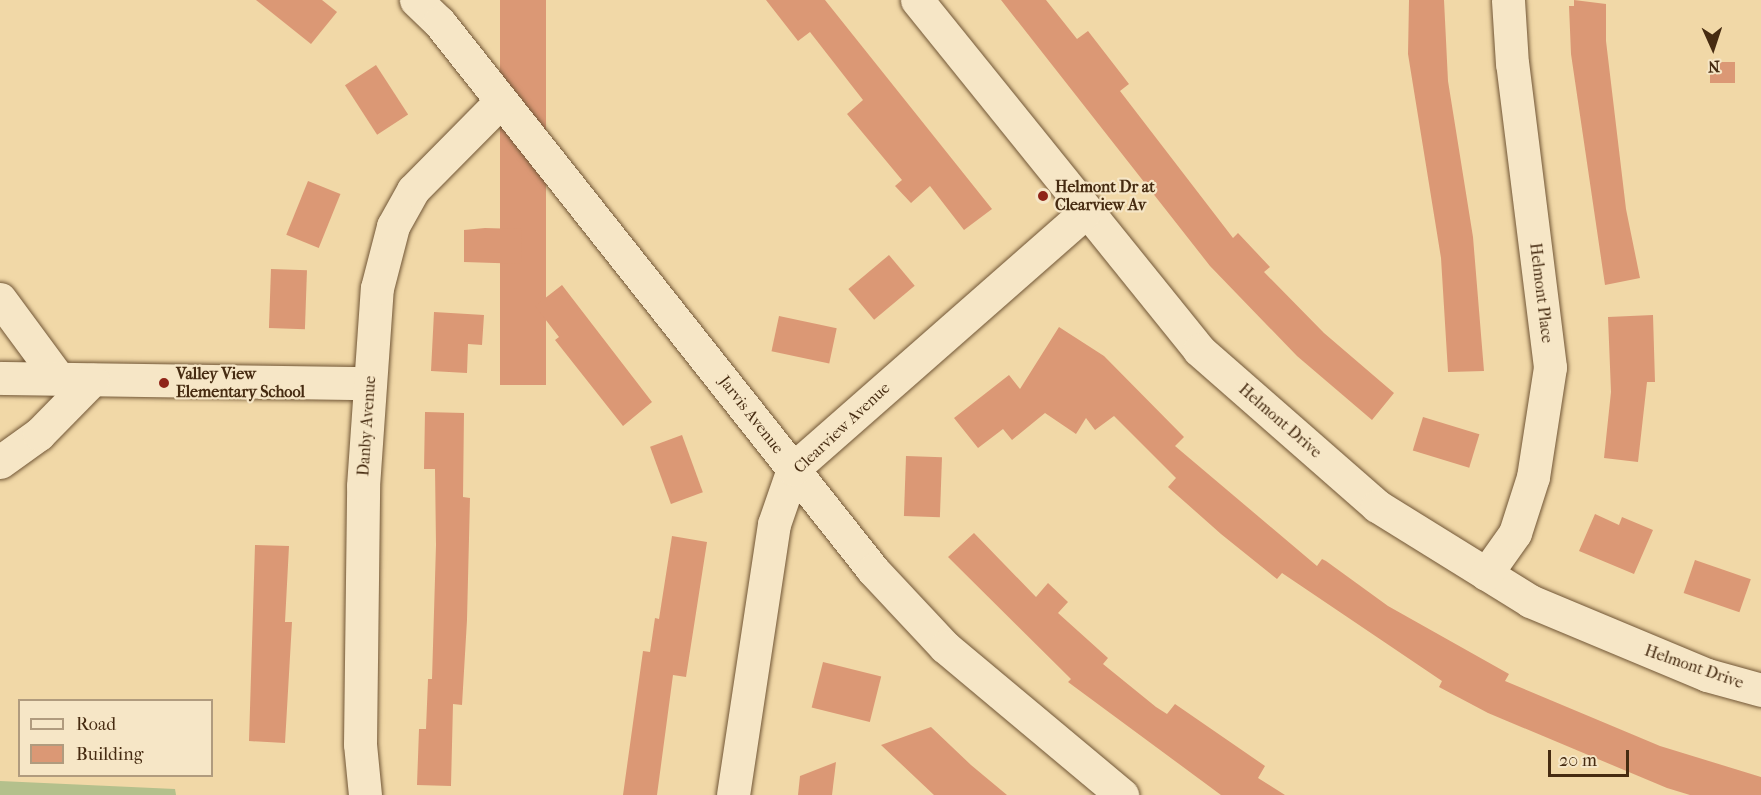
<!DOCTYPE html>
<html>
<head>
<meta charset="utf-8">
<style>
	body { margin:0 }
	#map { position:relative; width:1761px; height:795px; overflow:hidden; background:#f1d8a7; font-family:"IM FELL French Canon",serif }
	div>[style] { position:absolute }
	.green>* { inset:0; background:#b4c08c }
	.building>* { inset:0; background:#db9875; transform-origin:0 0 }
	.roads { filter:drop-shadow(0 0 2px #715636) drop-shadow(0 0 2px #715636) }
	.minor>* { height:33px; margin:-16.5px; padding:0 16.5px; transform-origin:16.5px; border-radius:16.5px; background:#f6e6c6 }
	.dots>* { width:16px; height:16px; translate:-50% -50%; box-sizing:border-box; border:3px solid #f6e6c6; border-radius:50% }
	span { translate:-50% -50%; white-space:nowrap; text-align:center; line-height:1.15; -webkit-text-stroke:4.5px #f6e6c6; paint-order:stroke }
	.poi-label { font-size:16px; color:#462b11; font-weight:700 }
	.left { translate:0 -50%; text-align:left }
	.street-label { font-size:16px; color:#462b11 }
	.legend { position:absolute; left:18px; top:699px; width:195px; height:78px; box-sizing:border-box; background:#f6e6c6; border:2px solid #b09b7e; margin:0; padding:8px 10px; list-style:none; font-size:18px; color:#462b11 }
	.legend li { display:flex; align-items:center; gap:12px; height:30px }
	.legend b { width:30px; border:2px solid #b09b7e }
	.north { position:absolute; left:1683px; top:18px; width:60px; height:60px; -webkit-text-stroke:4px #f6e6c6; paint-order:stroke; rotate:177deg; font-size:16px; font-weight:700; line-height:24px; text-align:center; color:#462b11 }
	.north::after { content:''; display:block; margin:auto; width:21px; height:27px; background:#462b11; clip-path:polygon(50% 0,100% 100%,50% 72%,0 100%) }
	.scale { position:absolute; left:1548px; top:750px; width:81px; height:27px; box-sizing:border-box; border:3px solid #462b11; border-top:0; padding-left:8px; font-size:18px; line-height:21px; white-space:nowrap; color:#462b11; -webkit-text-stroke:4px #f6e6c6; paint-order:stroke }
</style>
</head>
<body>
<div id="map">
	<div class="green">
		<div style="clip-path:polygon(0 781px,175px 789px,176px 795px,0 795px)"></div>
	</div>
	<div class="building">
		<div style="clip-path:polygon(256px 0,322px 0,337px 12px,311px 44px)"></div>
		<div style="left:500px;top:0;width:46px;height:385px"></div>
		<div style="clip-path:polygon(766px 0,825px 0,992px 209px,964px 230px,930px 186px,911px 203px,895px 186px,902px 180px,847px 114px,863px 100px,810px 32px,798px 41px)"></div>
		<div style="clip-path:polygon(1001px 0,1046px 0,1077px 39px,1088px 31px,1129px 84px,1120px 91px,1233px 238px,1238px 233px,1270px 267px,1264px 272px,1324px 333px,1394px 393px,1372px 420px,1297px 356px,1210px 266px)"></div>
		<div style="clip-path:polygon(1409px 0,1444px 0,1448px 81px,1473px 237px,1484px 371px,1448px 372px,1441px 258px,1408px 54px)"></div>
		<div style="clip-path:polygon(1574px 0,1606px 4px,1606px 41px,1626px 209px,1640px 278px,1605px 285px,1571px 54px,1569px 6px,1574px 6px)"></div>
		<div style="left:1735px;top:62px;width:21px;height:25px;rotate:90deg"></div>
		<div style="left:376px;top:65px;width:59px;height:37px;rotate:57deg"></div>
		<div style="left:308px;top:181px;width:35px;height:58px;rotate:22deg"></div>
		<div style="clip-path:polygon(485px 228px,522px 229px,521px 264px,464px 262px,464px 230px)"></div>
		<div style="left:889px;top:255px;width:40px;height:53px;rotate:50deg"></div>
		<div style="left:271px;top:269px;width:36px;height:59px;rotate:2deg"></div>
		<div style="clip-path:polygon(562px 285px,652px 402px,623px 426px,555px 340px,559px 337px,535px 306px)"></div>
		<div style="clip-path:polygon(434px 312px,484px 315px,482px 345px,468px 344px,467px 373px,431px 371px)"></div>
		<div style="clip-path:polygon(1653px 315px,1655px 382px,1647px 382px,1638px 462px,1604px 458px,1611px 392px,1608px 317px)"></div>
		<div style="left:779px;top:316px;width:59px;height:36px;rotate:12deg"></div>
		<div style="clip-path:polygon(1059px 327px,1104px 356px,1184px 437px,1175px 446px,1317px 566px,1322px 559px,1326px 561px,1388px 606px,1509px 674px,1505px 681px,1660px 746px,1761px 777px,1761px 795px,1690px 795px,1667px 788px,1488px 713px,1439px 687px,1442px 681px,1282px 573px,1277px 579px,1221px 534px,1168px 487px,1176px 478px,1114px 416px,1095px 430px,1086px 418px,1076px 434px,1045px 413px,1012px 440px,1003px 429px,978px 448px,954px 418px,1009px 375px,1020px 389px)"></div>
		<div style="clip-path:polygon(425px 412px,464px 413px,463px 497px,470px 498px,467px 620px,462px 705px,453px 704px,451px 786px,417px 785px,419px 729px,426px 729px,428px 679px,432px 679px,436px 545px,435px 469px,424px 469px)"></div>
		<div style="left:1423px;top:417px;width:59px;height:35px;rotate:17deg"></div>
		<div style="left:682px;top:435px;width:61px;height:34px;rotate:70deg"></div>
		<div style="left:906px;top:456px;width:36px;height:60px;rotate:2deg"></div>
		<div style="clip-path:polygon(1595px 514px,1619px 525px,1622px 517px,1653px 530px,1634px 574px,1579px 551px)"></div>
		<div style="clip-path:polygon(974px 533px,1036px 597px,1048px 583px,1068px 602px,1058px 613px,1108px 658px,1103px 664px,1156px 707px,1167px 714px,1175px 704px,1265px 766px,1258px 778px,1285px 795px,1221px 795px,1068px 682px,1071px 679px,948px 557px)"></div>
		<div style="clip-path:polygon(672px 536px,707px 542px,686px 677px,673px 675px,657px 795px,623px 795px,643px 651px,650px 652px,655px 618px,659px 619px)"></div>
		<div style="clip-path:polygon(255px 545px,289px 546px,285px 622px,292px 622px,285px 743px,249px 741px)"></div>
		<div style="left:1695px;top:560px;width:59px;height:35px;rotate:19deg"></div>
		<div style="left:823px;top:662px;width:60px;height:47px;rotate:14deg"></div>
		<div style="clip-path:polygon(931px 727px,971px 765px,1007px 795px,934px 795px,881px 745px)"></div>
		<div style="clip-path:polygon(836px 762px,832px 795px,798px 795px,800px 776px)"></div>
	</div>
	<div class="roads">
		<div class="minor">
			<div style="left:416px;top:0;width:32px;rotate:44deg"></div>
			<div style="left:439px;top:22px;width:699px;rotate:51.62deg"></div>
			<div style="left:873px;top:570px;width:105px;rotate:46.9deg"></div>
			<div style="left:945px;top:647px;width:231px;rotate:39.9deg"></div>
			<div style="left:917px;top:0;width:449px;rotate:51.1deg"></div>
			<div style="left:1199px;top:350px;width:237px;rotate:41.2deg"></div>
			<div style="left:1377px;top:506px;width:180px;rotate:31.8deg"></div>
			<div style="left:1530px;top:601px;width:192px;rotate:22.7deg"></div>
			<div style="left:1707px;top:675px;width:56px;rotate:15.5deg"></div>
			<div style="left:0;top:299px;width:99px;rotate:53.6deg"></div>
			<div style="left:0;top:378px;width:370px;rotate:0.8deg"></div>
			<div style="left:0;top:462px;width:48px;rotate:-35.7deg"></div>
			<div style="left:39px;top:434px;width:76px;rotate:-45.5deg"></div>
			<div style="left:1486px;top:574px;width:50px;rotate:-54.7deg"></div>
			<div style="left:1515px;top:533px;width:59px;rotate:-72.2deg"></div>
			<div style="left:1533px;top:477px;width:111px;rotate:-81.2deg"></div>
			<div style="left:1550px;top:367px;width:305px;rotate:-97.1deg"></div>
			<div style="left:1512px;top:64px;width:64px;rotate:-93.6deg"></div>
			<div style="left:365px;top:795px;width:51px;rotate:-95.6deg"></div>
			<div style="left:360px;top:744px;width:258px;rotate:-89.3deg"></div>
			<div style="left:363px;top:486px;width:198px;rotate:-86deg"></div>
			<div style="left:377px;top:288px;width:64px;rotate:-75.5deg"></div>
			<div style="left:393px;top:226px;width:41px;rotate:-60.9deg"></div>
			<div style="left:413px;top:190px;width:125px;rotate:-45.3deg"></div>
			<div style="left:733px;top:795px;width:274px;rotate:-81.4deg"></div>
			<div style="left:774px;top:524px;width:58px;rotate:-70.9deg"></div>
			<div style="left:793px;top:469px;width:388px;rotate:-41.3deg"></div>
		</div>
	</div>
	<div class="dots">
		<div style="left:1043px;top:196px;background:#8f2418"></div>
		<div style="left:164px;top:383px;background:#8f2418"></div>
	</div>
	<div class="poi-label">
		<span class="left" style="left:1055px;top:196px">Helmont Dr at<br>Clearview Av</span>
		<span class="left" style="left:176px;top:383px">Valley View<br>Elementary School</span>
	</div>
	<div class="street-label">
		<span style="left:1541px;top:293px;rotate:83deg">Helmont Place</span>
		<span style="left:751px;top:415px;rotate:52deg">Jarvis Avenue</span>
		<span style="left:1280px;top:421px;rotate:41deg">Helmont Drive</span>
		<span style="left:367px;top:426px;rotate:-86deg">Danby Avenue</span>
		<span style="left:842px;top:428px;rotate:-43deg">Clearview Avenue</span>
		<span style="left:1694px;top:667px;rotate:19deg">Helmont Drive</span>
	</div>
	<ul class="legend">
	<li><b style="height:8px;background:#f6e6c6"></b>Road</li>
	<li><b style="height:16px;background:#db9875"></b>Building</li>
	</ul>
	<div class="north">N</div>
	<div class="scale">20 m</div>
</div>
</body>
</html>
